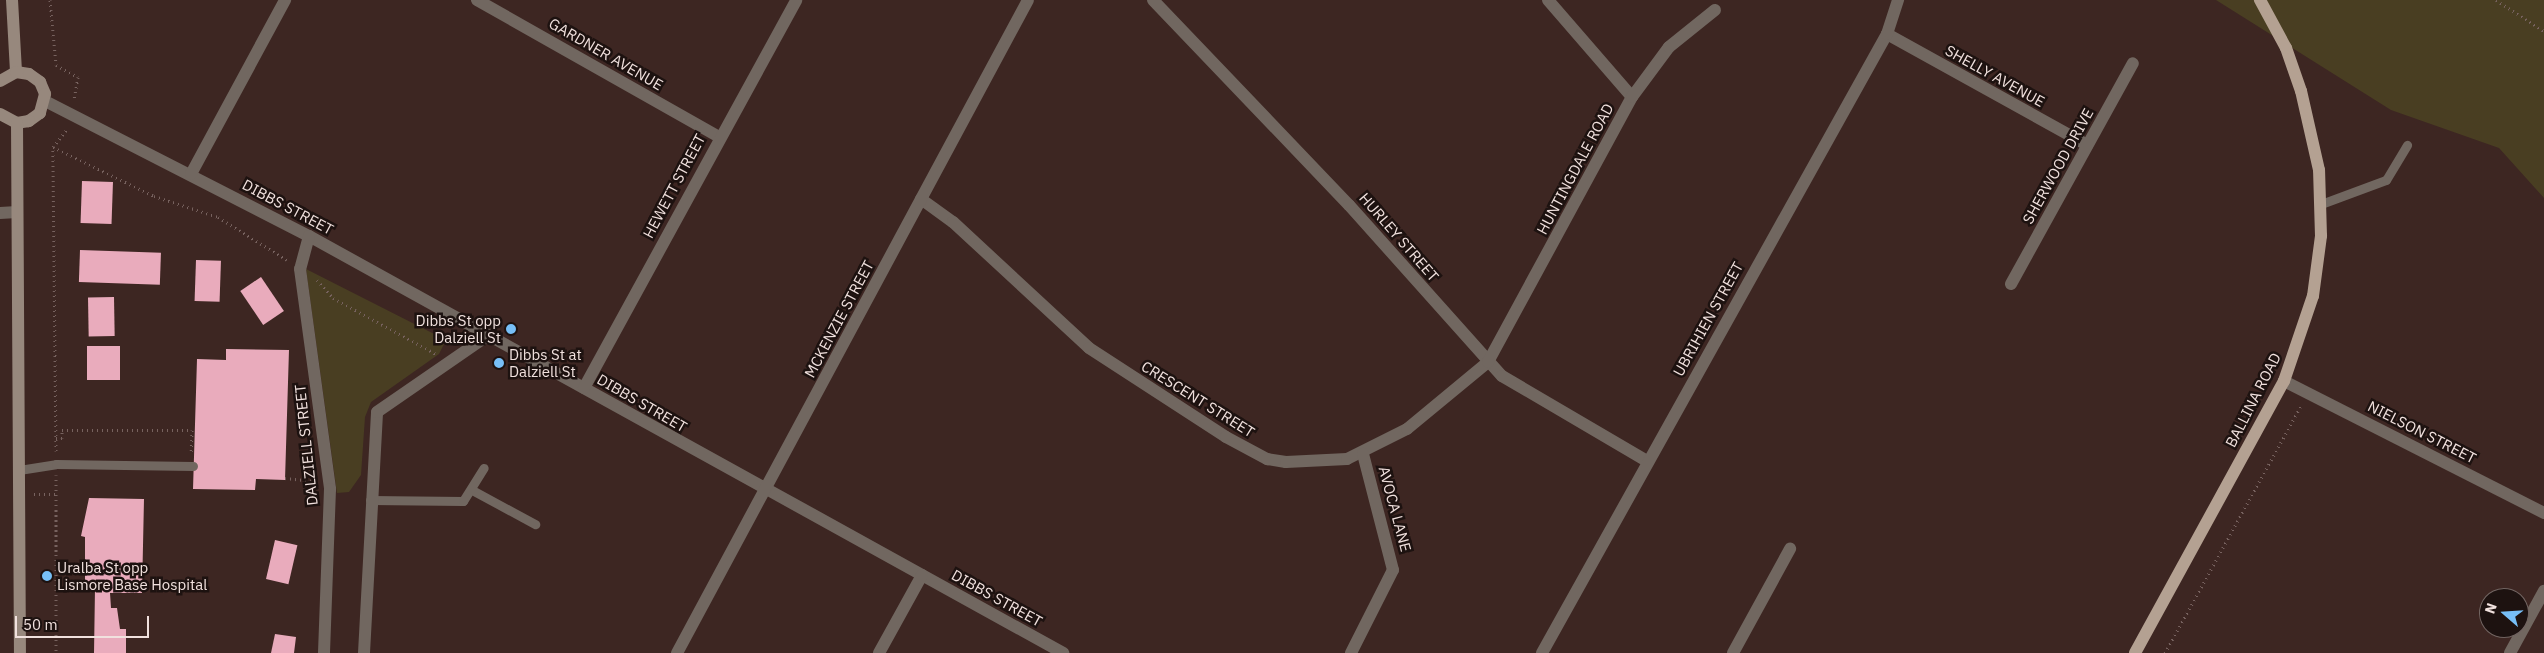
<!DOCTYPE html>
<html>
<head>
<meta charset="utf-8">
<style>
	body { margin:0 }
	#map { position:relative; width:2544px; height:653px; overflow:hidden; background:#3d2622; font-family:"IBM Plex Sans",sans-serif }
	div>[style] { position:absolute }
	.green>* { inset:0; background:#493e22 }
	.building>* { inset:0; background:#e9abbc; transform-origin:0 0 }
	.path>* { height:3px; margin-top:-1.5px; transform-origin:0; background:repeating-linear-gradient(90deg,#77625f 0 1px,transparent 0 5px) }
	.lane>* { height:9px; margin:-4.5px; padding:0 4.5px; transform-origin:4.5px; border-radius:4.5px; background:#716760 }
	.street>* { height:12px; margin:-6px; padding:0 6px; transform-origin:6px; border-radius:6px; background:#716760 }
	.secondary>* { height:12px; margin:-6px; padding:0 6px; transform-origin:6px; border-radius:6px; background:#97887d }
	.primary>* { height:12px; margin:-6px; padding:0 6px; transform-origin:6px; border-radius:6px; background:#b4a192 }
	.dots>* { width:14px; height:14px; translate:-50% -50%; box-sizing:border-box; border:2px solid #1d1210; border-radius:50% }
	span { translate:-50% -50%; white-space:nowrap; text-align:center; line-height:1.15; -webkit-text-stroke:5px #1d1210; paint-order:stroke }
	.street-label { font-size:15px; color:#f1e1de }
	.poi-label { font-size:15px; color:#f1e1de }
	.right { translate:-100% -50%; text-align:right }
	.left { translate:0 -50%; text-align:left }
	.north { position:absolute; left:2479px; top:588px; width:50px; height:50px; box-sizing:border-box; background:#1d1210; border:1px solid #726562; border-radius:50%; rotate:289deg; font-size:14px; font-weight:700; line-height:20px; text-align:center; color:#f1e1de }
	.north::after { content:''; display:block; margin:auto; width:18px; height:22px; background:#77bff7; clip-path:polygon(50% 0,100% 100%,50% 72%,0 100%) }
	.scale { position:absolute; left:15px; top:616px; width:134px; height:22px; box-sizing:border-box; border:2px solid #f1e1de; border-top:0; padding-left:6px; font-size:15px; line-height:18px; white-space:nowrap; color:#f1e1de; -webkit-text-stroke:4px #1d1210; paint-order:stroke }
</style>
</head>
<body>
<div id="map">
	<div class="green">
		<div style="clip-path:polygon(2216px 0,2544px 0,2544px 198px,2499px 148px,2391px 110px)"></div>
		<div style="clip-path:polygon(306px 269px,446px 340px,439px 354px,371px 402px,365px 417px,361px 475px,349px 492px,337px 493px)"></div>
	</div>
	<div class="building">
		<div style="left:82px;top:181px;width:31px;height:42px;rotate:2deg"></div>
		<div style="left:80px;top:250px;width:81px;height:32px;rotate:2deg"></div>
		<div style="left:196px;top:260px;width:25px;height:41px;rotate:2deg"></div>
		<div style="left:261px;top:277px;width:41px;height:25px;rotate:56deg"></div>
		<div style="left:114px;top:297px;width:39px;height:26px;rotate:89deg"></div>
		<div style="left:87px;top:346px;width:33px;height:34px"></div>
		<div style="clip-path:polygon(226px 349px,289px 350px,285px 480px,256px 479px,255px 490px,193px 489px,197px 359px,226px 360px)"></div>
		<div style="clip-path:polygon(89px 498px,144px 499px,142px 593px,110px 593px,111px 608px,117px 608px,120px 629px,126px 629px,126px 653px,94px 653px,95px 588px,85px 587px,85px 537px,81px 536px)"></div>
		<div style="left:275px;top:540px;width:23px;height:40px;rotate:13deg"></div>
		<div style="clip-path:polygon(275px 634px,296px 637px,294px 653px,271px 653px)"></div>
	</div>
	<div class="path">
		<div style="left:50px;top:0;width:65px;rotate:84.7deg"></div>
		<div style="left:56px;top:65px;width:25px;rotate:29deg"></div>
		<div style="left:78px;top:77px;width:23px;rotate:100deg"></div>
		<div style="left:2496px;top:0;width:57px;rotate:32.9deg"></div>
		<div style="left:53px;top:147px;width:112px;rotate:25.9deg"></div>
		<div style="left:154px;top:196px;width:67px;rotate:18.2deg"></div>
		<div style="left:218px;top:217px;width:81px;rotate:31.9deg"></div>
		<div style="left:317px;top:280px;width:24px;rotate:48deg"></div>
		<div style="left:333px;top:298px;width:117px;rotate:28.5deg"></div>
		<div style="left:56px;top:438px;width:6px"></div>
		<div style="left:62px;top:438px;width:8px;rotate:-90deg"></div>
		<div style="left:62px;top:430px;width:130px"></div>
		<div style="left:192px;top:430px;width:24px;rotate:92deg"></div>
		<div style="left:56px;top:451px;width:304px;rotate:-90.6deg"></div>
		<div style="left:53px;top:147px;width:24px;rotate:-52deg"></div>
		<div style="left:56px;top:475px;width:178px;rotate:90deg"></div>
		<div style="left:285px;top:478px;width:29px;rotate:6deg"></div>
		<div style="left:34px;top:494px;width:22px"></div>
		<div style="left:2165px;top:653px;width:282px;rotate:-61.2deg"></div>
	</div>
	<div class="lane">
		<div style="left:2321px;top:204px;width:69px;rotate:-20.3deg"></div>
		<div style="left:2386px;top:180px;width:41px;rotate:-59deg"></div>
		<div style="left:19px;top:470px;width:37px;rotate:-9deg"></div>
		<div style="left:56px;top:464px;width:137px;rotate:0.8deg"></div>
		<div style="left:472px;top:490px;width:72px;rotate:28.4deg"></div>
		<div style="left:370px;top:500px;width:93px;rotate:0.6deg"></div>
		<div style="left:463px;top:501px;width:39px;rotate:-58deg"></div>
	</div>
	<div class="street">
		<div style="left:477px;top:0;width:278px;rotate:29.5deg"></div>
		<div style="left:1153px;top:0;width:284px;rotate:46.3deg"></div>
		<div style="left:1349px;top:205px;width:229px;rotate:48.2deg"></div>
		<div style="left:1502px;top:376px;width:168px;rotate:30.4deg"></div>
		<div style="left:1548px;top:0;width:128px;rotate:49.1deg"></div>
		<div style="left:1887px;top:34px;width:229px;rotate:29deg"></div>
		<div style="left:45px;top:101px;width:297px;rotate:27.1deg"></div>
		<div style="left:309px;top:236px;width:862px;rotate:28.94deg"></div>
		<div style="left:191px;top:174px;width:198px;rotate:-61.6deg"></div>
		<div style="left:921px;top:199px;width:39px;rotate:36deg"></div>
		<div style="left:953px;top:222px;width:185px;rotate:42.8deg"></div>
		<div style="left:1089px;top:348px;width:163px;rotate:33deg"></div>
		<div style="left:1226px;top:437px;width:47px;rotate:28.2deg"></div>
		<div style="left:1267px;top:459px;width:19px;rotate:9deg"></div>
		<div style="left:1286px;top:462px;width:61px;rotate:-2.8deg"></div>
		<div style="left:1347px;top:459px;width:67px;rotate:-26.6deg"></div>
		<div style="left:1407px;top:429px;width:105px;rotate:-39.6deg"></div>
		<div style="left:1488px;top:362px;width:302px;rotate:-61.5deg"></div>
		<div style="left:1632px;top:97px;width:62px;rotate:-53.5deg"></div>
		<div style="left:1669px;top:47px;width:59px;rotate:-38.8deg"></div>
		<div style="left:0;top:213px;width:17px;rotate:-3deg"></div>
		<div style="left:309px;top:236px;width:34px;rotate:105deg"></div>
		<div style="left:300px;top:269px;width:222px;rotate:82.2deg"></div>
		<div style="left:330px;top:489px;width:164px;rotate:92.1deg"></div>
		<div style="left:2011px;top:284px;width:252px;rotate:-61.1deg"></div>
		<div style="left:2284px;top:381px;width:292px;rotate:26.9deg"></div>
		<div style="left:584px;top:388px;width:442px;rotate:-61.3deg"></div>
		<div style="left:364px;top:653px;width:241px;rotate:-86.9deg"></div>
		<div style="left:377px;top:412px;width:134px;rotate:-34.6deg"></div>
		<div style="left:677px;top:653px;width:741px;rotate:-61.74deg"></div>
		<div style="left:879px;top:653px;width:89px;rotate:-61.1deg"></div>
		<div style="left:1351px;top:653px;width:93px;rotate:-63.2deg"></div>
		<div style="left:1393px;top:570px;width:120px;rotate:-104.5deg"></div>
		<div style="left:1542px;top:653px;width:709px;rotate:-60.87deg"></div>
		<div style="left:1887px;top:34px;width:36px;rotate:-72deg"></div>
		<div style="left:1733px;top:653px;width:119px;rotate:-61.3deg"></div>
		<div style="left:2510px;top:653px;width:71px;rotate:-61.3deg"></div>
	</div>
	<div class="secondary">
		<div style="left:12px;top:0;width:72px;rotate:86.8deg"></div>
		<div style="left:0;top:81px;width:18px;rotate:-29deg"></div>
		<div style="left:16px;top:72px;width:13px;rotate:9deg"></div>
		<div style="left:29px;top:74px;width:14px;rotate:36deg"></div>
		<div style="left:40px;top:82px;width:13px;rotate:67deg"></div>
		<div style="left:45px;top:94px;width:20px;rotate:105deg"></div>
		<div style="left:40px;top:113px;width:14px;rotate:144deg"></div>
		<div style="left:29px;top:121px;width:12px;rotate:171deg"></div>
		<div style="left:17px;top:123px;width:19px;rotate:-152deg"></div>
		<div style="left:17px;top:123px;width:530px;rotate:89.68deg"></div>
	</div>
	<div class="primary">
		<div style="left:2135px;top:653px;width:310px;rotate:-61.3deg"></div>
		<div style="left:2284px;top:381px;width:90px;rotate:-71.2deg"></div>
		<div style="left:2313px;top:296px;width:61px;rotate:-82.4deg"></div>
		<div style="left:2321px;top:236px;width:66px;rotate:-91.7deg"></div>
		<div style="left:2319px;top:170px;width:81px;rotate:-102.8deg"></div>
		<div style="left:2301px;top:91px;width:46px;rotate:-109.2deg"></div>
		<div style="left:2286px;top:48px;width:55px;rotate:-118.4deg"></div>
	</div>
	<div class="dots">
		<div style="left:511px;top:329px;background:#77bff7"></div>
		<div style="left:499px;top:363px;background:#77bff7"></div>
		<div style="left:47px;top:576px;background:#77bff7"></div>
	</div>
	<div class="street-label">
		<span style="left:606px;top:54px;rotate:30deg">GARDNER AVENUE</span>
		<span style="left:1995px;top:76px;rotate:29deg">SHELLY AVENUE</span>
		<span style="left:2058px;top:166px;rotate:-61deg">SHERWOOD DRIVE</span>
		<span style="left:1575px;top:169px;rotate:-62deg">HUNTINGDALE ROAD</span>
		<span style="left:674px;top:186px;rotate:-62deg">HEWETT STREET</span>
		<span style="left:288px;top:207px;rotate:28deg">DIBBS STREET</span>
		<span style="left:1399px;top:237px;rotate:49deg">HURLEY STREET</span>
		<span style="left:839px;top:319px;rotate:-62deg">MCKENZIE STREET</span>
		<span style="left:1708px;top:319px;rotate:-61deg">UBRIHIEN STREET</span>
		<span style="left:1198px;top:399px;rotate:32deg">CRESCENT STREET</span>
		<span style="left:2253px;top:400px;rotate:-63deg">BALLINA ROAD</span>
		<span style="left:642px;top:403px;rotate:30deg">DIBBS STREET</span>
		<span style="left:2422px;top:432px;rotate:27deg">NIELSON STREET</span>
		<span style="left:306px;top:445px;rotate:-96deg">DALZIELL STREET</span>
		<span style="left:1395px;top:509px;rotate:75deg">AVOCA LANE</span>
		<span style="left:997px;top:598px;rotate:29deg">DIBBS STREET</span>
	</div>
	<div class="poi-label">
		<span class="right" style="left:501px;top:329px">Dibbs St opp<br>Dalziell St</span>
		<span class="left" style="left:509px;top:363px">Dibbs St at<br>Dalziell St</span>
		<span class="left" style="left:57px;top:576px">Uralba St opp<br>Lismore Base Hospital</span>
	</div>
	<div class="north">N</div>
	<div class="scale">50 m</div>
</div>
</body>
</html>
